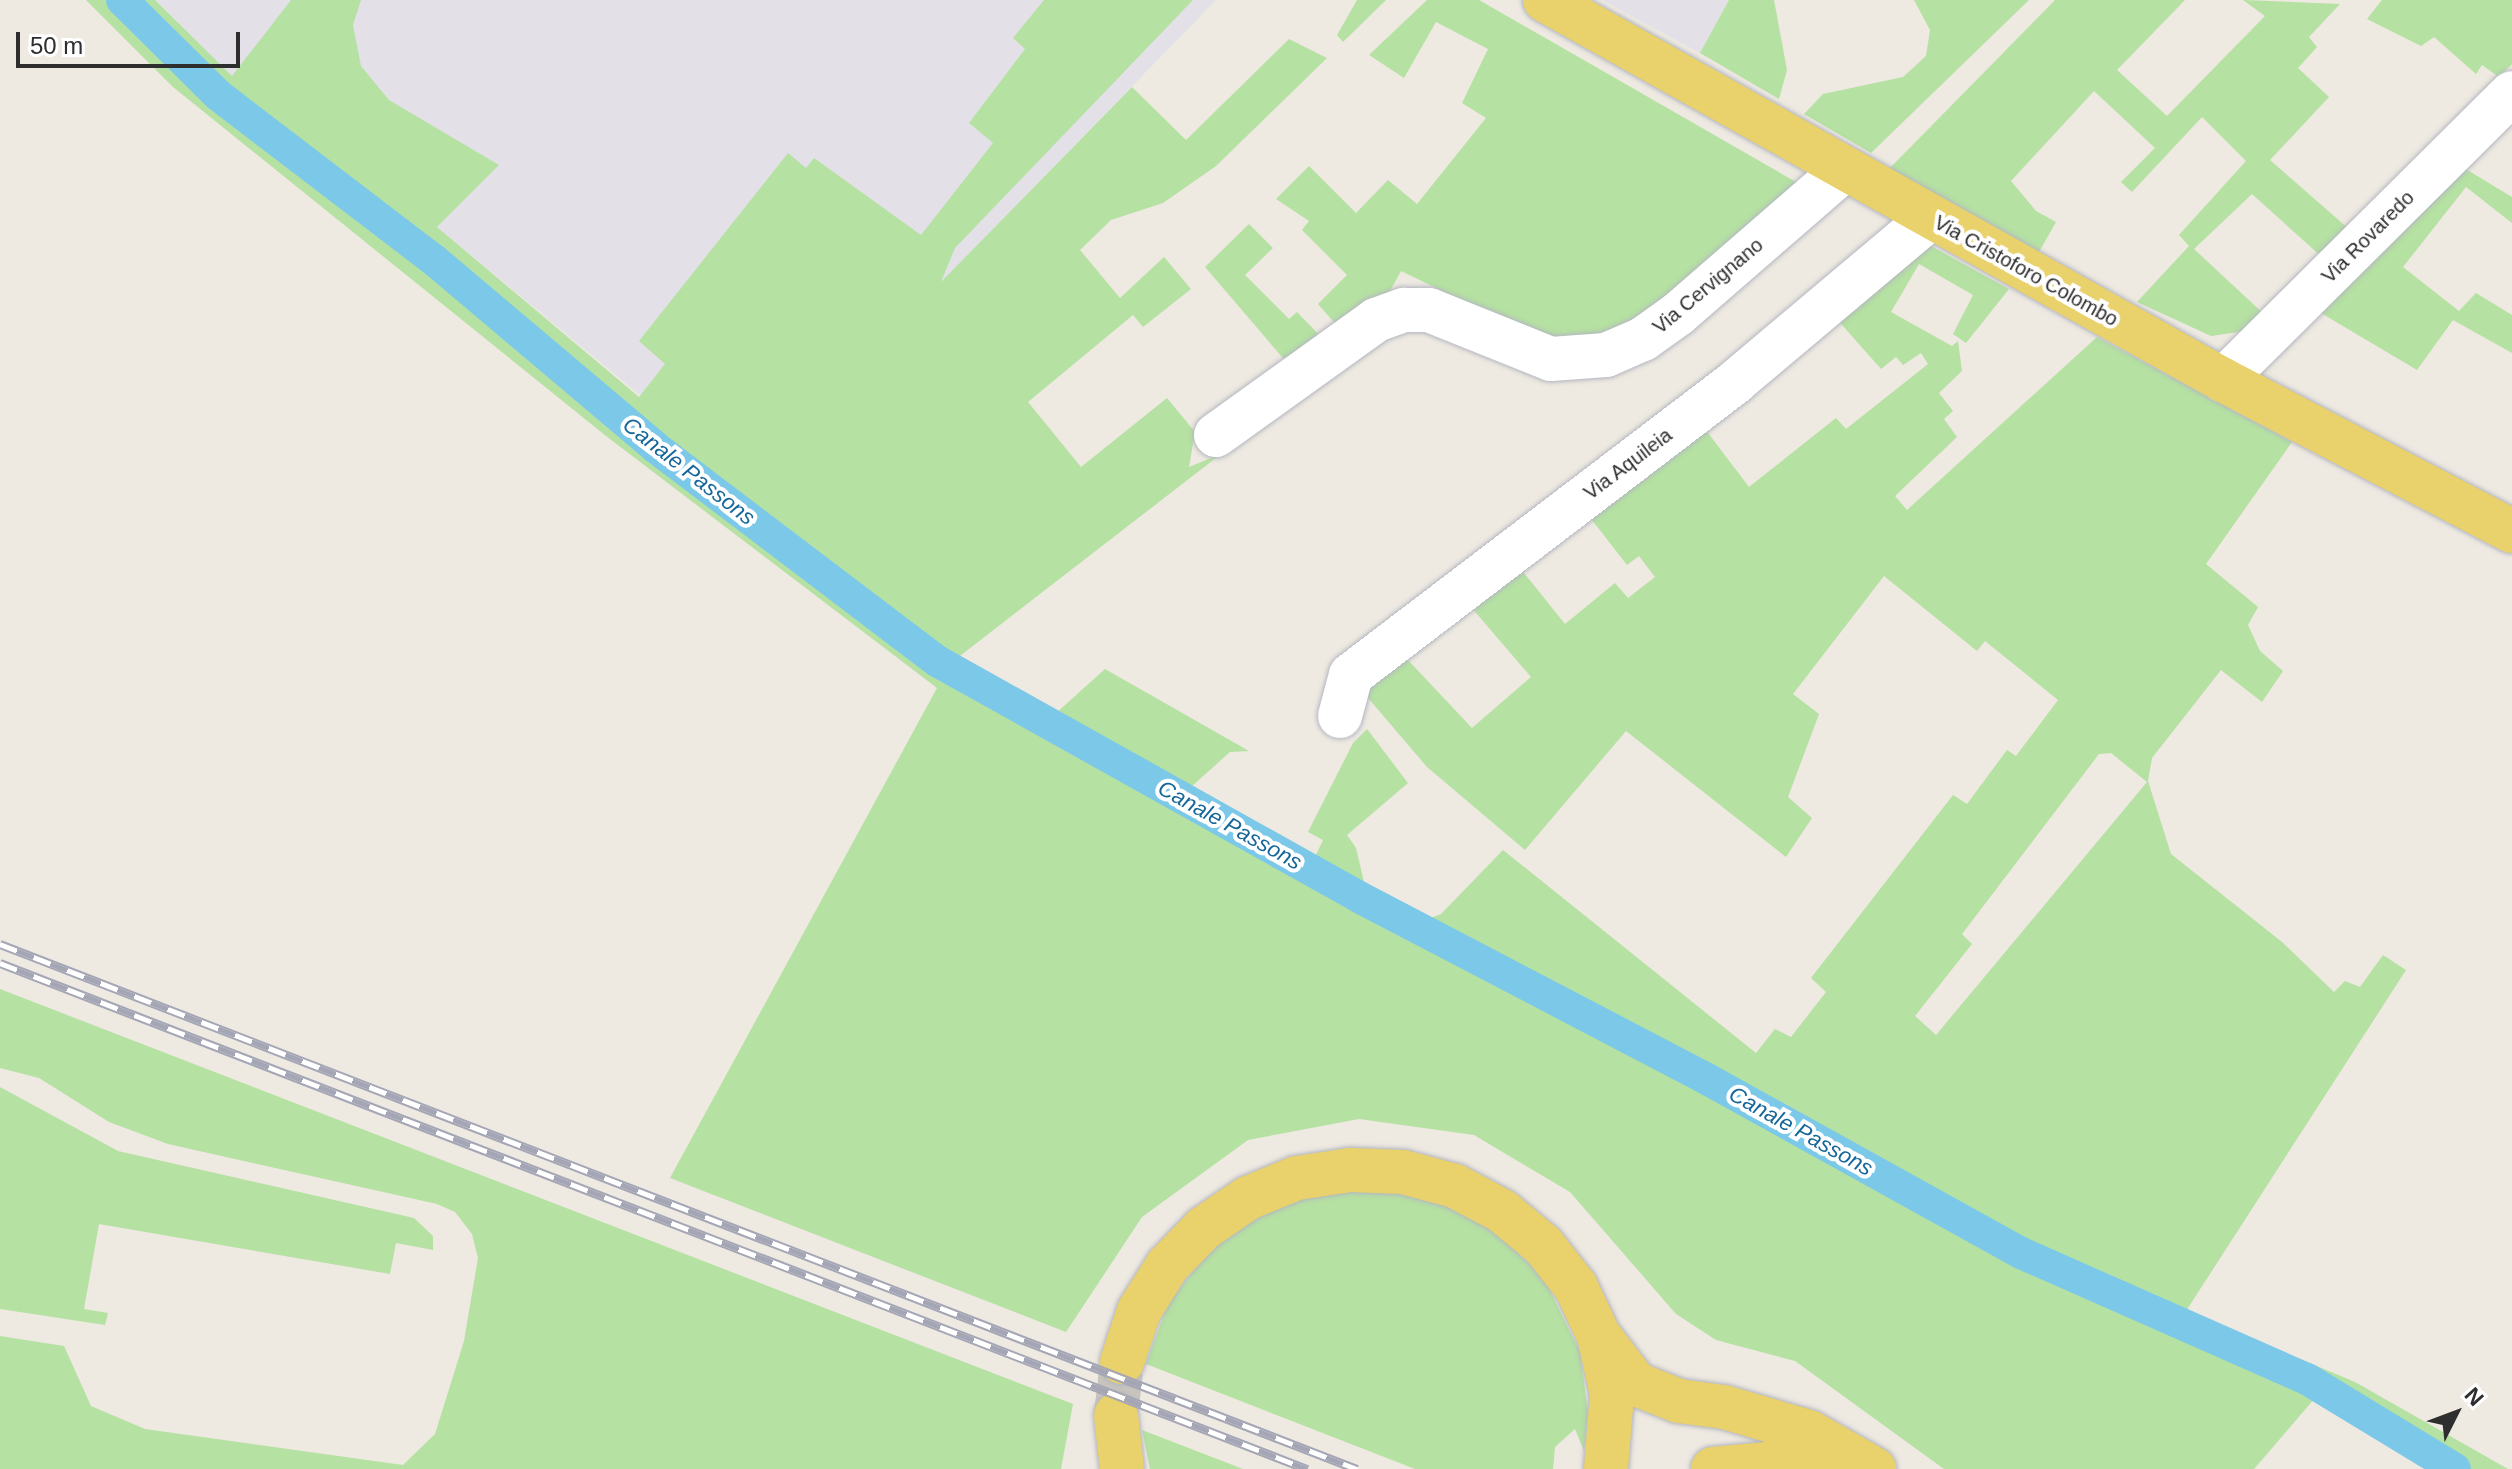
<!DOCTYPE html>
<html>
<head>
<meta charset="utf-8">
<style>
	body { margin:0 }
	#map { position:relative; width:2512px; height:1469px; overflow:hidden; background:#eee9e1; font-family:Arial,sans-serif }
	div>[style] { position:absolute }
	.industrial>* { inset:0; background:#e3e1e7 }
	.green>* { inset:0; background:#b5e1a2 }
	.canal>* { height:32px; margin:-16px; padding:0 16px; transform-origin:16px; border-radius:16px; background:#7cc8e9 }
	.major-tunnel>* { height:44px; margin-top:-22px; transform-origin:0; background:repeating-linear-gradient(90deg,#c8c4bd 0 44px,transparent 0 66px) }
	.roads { filter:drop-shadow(0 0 2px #b4b7c0) drop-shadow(0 0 2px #b4b7c0) }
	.minor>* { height:44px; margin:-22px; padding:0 22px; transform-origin:22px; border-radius:22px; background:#fff }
	.major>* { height:44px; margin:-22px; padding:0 22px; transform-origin:22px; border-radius:22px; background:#e9d16b }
	.rail>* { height:9px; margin-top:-4.5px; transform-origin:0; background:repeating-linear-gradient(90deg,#fff 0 18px,#a4a6b6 0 36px); box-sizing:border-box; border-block:2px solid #a4a6b6 }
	span { translate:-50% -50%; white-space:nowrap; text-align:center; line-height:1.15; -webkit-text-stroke:8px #fff; paint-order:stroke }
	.street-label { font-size:20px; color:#2e2e2e }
	.water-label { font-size:22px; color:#166799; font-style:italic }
	.north { position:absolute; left:2416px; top:1373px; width:80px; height:80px; -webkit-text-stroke:6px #fff; paint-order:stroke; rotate:48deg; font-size:22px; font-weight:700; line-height:32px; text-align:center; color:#2e2e2e }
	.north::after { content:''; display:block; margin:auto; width:28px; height:36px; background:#2e2e2e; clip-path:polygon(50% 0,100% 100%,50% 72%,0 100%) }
	.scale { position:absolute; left:16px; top:32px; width:224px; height:36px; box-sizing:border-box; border:4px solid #2e2e2e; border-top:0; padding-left:10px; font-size:24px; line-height:28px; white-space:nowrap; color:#2e2e2e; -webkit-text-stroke:6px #fff; paint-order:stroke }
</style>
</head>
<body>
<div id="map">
	<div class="industrial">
		<div style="clip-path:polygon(155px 0,1216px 0,746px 483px,437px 227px,232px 77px)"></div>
		<div style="clip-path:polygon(1602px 0,1729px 0,1700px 53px)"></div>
	</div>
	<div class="green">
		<div style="clip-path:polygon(evenodd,86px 0,155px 0,232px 76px,291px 0,361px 0,353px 25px,361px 66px,389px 100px,499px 165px,437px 227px,639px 397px,665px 364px,639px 341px,788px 153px,806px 168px,814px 158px,921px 235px,993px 143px,969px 123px,1025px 49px,1013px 38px,1044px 0,1193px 0,955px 248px,941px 282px,1132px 87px,1186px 140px,1289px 39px,1327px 58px,1216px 166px,1163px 203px,1111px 220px,1080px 250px,1120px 298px,1164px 257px,1191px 289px,1143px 327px,1133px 315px,1028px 402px,1081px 467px,1167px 398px,1195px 432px,1189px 467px,1221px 454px,956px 659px,1055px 714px,1105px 669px,1249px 751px,1230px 752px,1191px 787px,1316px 855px,1323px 840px,1308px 832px,1353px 743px,1367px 729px,1408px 783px,1347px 835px,1356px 848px,1364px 882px,1431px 918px,1441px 914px,1503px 850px,1756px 1053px,1775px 1029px,1791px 1037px,1826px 992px,1811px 978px,1953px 795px,1967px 804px,2007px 750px,2016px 756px,2058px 700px,1985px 641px,1977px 651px,1884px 576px,1793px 694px,1819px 714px,1788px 797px,1812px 818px,1786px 857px,1626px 731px,1525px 850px,1427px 767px,1363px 692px,1406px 658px,1472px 728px,1531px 677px,1471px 607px,1520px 568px,1565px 624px,1615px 583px,1628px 598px,1655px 577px,1639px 556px,1627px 565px,1588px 515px,1702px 425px,1749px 487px,1836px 418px,1846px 429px,1928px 364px,1921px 353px,1903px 365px,1896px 357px,1881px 369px,1835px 317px,1922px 241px,2009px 289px,1966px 343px,1953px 334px,1973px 295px,1919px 264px,1891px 312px,1952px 346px,1958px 341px,1962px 371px,1939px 393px,1953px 411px,1944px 419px,1957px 437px,1895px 496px,1907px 510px,2097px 337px,2292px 442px,2206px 564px,2258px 607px,2248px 625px,2260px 651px,2283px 671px,2262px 702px,2221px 670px,2152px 758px,2148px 781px,2171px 854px,2282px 942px,2334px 992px,2345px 981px,2360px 987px,2383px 955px,2406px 970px,2186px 1311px,2355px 1382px,2508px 1469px,2438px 1469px,2315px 1398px,2254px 1469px,1944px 1469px,1795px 1361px,1716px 1340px,1676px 1314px,1570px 1192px,1474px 1135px,1359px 1119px,1248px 1140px,1142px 1217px,1066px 1332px,670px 1178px,937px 688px,606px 436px,173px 87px,86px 0,2111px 753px,2147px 782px,1936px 1035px,1915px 1016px,1972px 944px,1962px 934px,2099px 754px,2111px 753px)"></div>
		<div style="clip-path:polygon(1357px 0,1386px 0,1343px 42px,1337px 35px)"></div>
		<div style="clip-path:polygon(1427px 0,1479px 0,1803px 186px,1641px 327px,1552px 344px,1401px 271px,1389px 293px,1339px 328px,1318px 304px,1347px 275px,1302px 230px,1309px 221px,1276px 199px,1309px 166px,1356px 213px,1388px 180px,1417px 204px,1486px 118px,1462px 103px,1488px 49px,1436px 22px,1404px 78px,1369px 55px)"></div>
		<div style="clip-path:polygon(1729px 0,1774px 0,1787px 70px,1779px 99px,1700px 53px)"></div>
		<div style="clip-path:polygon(1914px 0,2029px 0,1871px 153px,1804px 114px,1823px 94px,1903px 77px,1926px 56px,1930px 30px)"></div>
		<div style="clip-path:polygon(2055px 0,2185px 0,2117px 70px,2167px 116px,2265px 16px,2243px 0,2340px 4px,2309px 37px,2317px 47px,2298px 68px,2329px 97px,2270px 160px,2350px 230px,2323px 258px,2252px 194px,2194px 249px,2266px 316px,2252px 330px,2211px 336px,2137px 302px,2189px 246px,2179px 235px,2246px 161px,2202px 117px,2132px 192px,2121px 182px,2155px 148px,2094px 91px,2011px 181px,2036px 211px,2056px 222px,2039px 252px,1889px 169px)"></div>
		<div style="clip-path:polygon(2382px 0,2512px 0,2512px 64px,2499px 77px,2482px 65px,2476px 74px,2434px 37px,2421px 46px,2367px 19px)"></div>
		<div style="clip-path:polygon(2459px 165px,2512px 197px,2512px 223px,2466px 187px,2403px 267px,2459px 311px,2476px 293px,2512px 315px,2512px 353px,2453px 320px,2417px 370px,2321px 313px)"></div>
		<div style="clip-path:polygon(1249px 224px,1273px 248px,1245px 275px,1289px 319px,1297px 312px,1323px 339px,1288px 364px,1205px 267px)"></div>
		<div style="clip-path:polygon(0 989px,1073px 1404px,1061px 1469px,0 1469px,0 1336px,64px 1346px,91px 1406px,145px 1429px,403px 1465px,435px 1434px,464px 1341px,478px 1258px,472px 1234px,455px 1212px,437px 1204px,168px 1144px,109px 1122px,39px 1078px,0 1068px)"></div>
		<div style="clip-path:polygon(0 1087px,118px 1151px,414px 1218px,433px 1236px,433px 1250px,396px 1243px,390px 1274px,99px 1224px,84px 1309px,108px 1313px,105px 1325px,0 1309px)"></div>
		<div style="clip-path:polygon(1361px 1187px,1419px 1194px,1488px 1225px,1544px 1278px,1580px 1352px,1588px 1412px,1584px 1451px,1575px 1429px,1555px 1447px,1553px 1469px,1415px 1469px,1146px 1364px,1168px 1303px,1213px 1246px,1264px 1210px,1314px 1193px)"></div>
		<div style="clip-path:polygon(1142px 1430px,1243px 1469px,1150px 1469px)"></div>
	</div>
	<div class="canal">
		<div style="left:122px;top:0;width:135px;rotate:44.7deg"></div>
		<div style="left:218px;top:95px;width:272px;rotate:37.4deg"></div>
		<div style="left:434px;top:260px;width:289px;rotate:40.2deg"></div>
		<div style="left:655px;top:447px;width:354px;rotate:37.2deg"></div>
		<div style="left:937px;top:661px;width:484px;rotate:29.2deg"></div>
		<div style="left:1359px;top:897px;width:393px;rotate:27.6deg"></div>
		<div style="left:1707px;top:1079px;width:359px;rotate:29deg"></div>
		<div style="left:2021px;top:1253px;width:313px;rotate:23.8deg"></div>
		<div style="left:2307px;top:1379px;width:173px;rotate:31.3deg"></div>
	</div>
	<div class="major-tunnel">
		<div style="left:1116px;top:1415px;width:53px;rotate:-83.5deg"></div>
	</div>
	<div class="roads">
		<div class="minor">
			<div style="left:2223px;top:380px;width:407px;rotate:-44.8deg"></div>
			<div style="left:1216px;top:435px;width:197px;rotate:-35.7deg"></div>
			<div style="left:1376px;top:320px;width:30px;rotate:-20deg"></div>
			<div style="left:1404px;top:310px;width:25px"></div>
			<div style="left:1429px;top:310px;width:131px;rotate:21.9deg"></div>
			<div style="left:1551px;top:359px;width:55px;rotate:-4.2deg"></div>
			<div style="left:1606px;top:355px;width:40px;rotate:-23.4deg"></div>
			<div style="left:1643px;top:339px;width:43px;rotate:-35.5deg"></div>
			<div style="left:1678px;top:314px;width:221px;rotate:-41deg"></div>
			<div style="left:1340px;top:716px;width:42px;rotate:-75deg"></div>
			<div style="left:1351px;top:675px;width:482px;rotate:-37.3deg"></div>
			<div style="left:1734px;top:383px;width:256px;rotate:-40.1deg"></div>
		</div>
		<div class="major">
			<div style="left:1545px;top:0;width:777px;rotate:29.27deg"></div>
			<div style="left:2223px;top:380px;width:326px;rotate:27.6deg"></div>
			<div style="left:1603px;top:1341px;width:54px;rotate:52.5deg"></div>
			<div style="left:1636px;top:1384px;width:46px;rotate:21.6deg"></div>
			<div style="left:1679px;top:1401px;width:45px;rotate:7.6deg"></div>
			<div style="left:1724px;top:1407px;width:89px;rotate:16.4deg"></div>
			<div style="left:1809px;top:1432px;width:75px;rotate:29.6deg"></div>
			<div style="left:1122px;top:1362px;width:54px;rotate:-71.6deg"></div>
			<div style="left:1139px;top:1311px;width:53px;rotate:-58.1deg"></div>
			<div style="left:1167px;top:1266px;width:53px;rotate:-45.8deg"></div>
			<div style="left:1204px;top:1228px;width:53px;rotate:-34.3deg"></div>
			<div style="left:1248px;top:1198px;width:53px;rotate:-22.2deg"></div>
			<div style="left:1297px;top:1178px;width:54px;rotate:-8.6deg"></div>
			<div style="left:1350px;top:1170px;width:53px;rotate:2.2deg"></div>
			<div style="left:1403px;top:1172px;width:54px;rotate:15.1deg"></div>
			<div style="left:1455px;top:1186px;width:53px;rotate:28deg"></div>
			<div style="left:1502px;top:1211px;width:53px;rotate:39.7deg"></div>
			<div style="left:1543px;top:1245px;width:53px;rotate:51.8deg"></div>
			<div style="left:1576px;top:1287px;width:54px;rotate:64.9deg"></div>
			<div style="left:1599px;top:1336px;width:59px;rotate:77.4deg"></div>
			<div style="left:1612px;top:1394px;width:75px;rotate:94.6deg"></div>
			<div style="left:1116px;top:1415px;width:54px;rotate:83.7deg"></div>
			<div style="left:1713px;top:1469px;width:88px;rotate:-5.2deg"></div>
			<div style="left:1801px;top:1461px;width:26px;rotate:18deg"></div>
		</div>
	</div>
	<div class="rail">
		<div style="left:0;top:944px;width:1455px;rotate:21.15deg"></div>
		<div style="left:0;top:963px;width:1402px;rotate:21.16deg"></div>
	</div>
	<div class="street-label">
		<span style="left:2368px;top:237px;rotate:-45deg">Via Rovaredo</span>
		<span style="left:2026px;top:271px;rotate:29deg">Via Cristoforo Colombo</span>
		<span style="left:1708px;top:286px;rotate:-40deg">Via Cervignano</span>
		<span style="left:1628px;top:464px;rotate:-37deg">Via Aquileia</span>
	</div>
	<div class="water-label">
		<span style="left:689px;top:471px;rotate:38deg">Canale Passons</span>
		<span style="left:1230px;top:825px;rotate:29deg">Canale Passons</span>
		<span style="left:1801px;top:1131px;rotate:29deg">Canale Passons</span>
	</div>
	<div class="north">N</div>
	<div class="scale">50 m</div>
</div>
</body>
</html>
